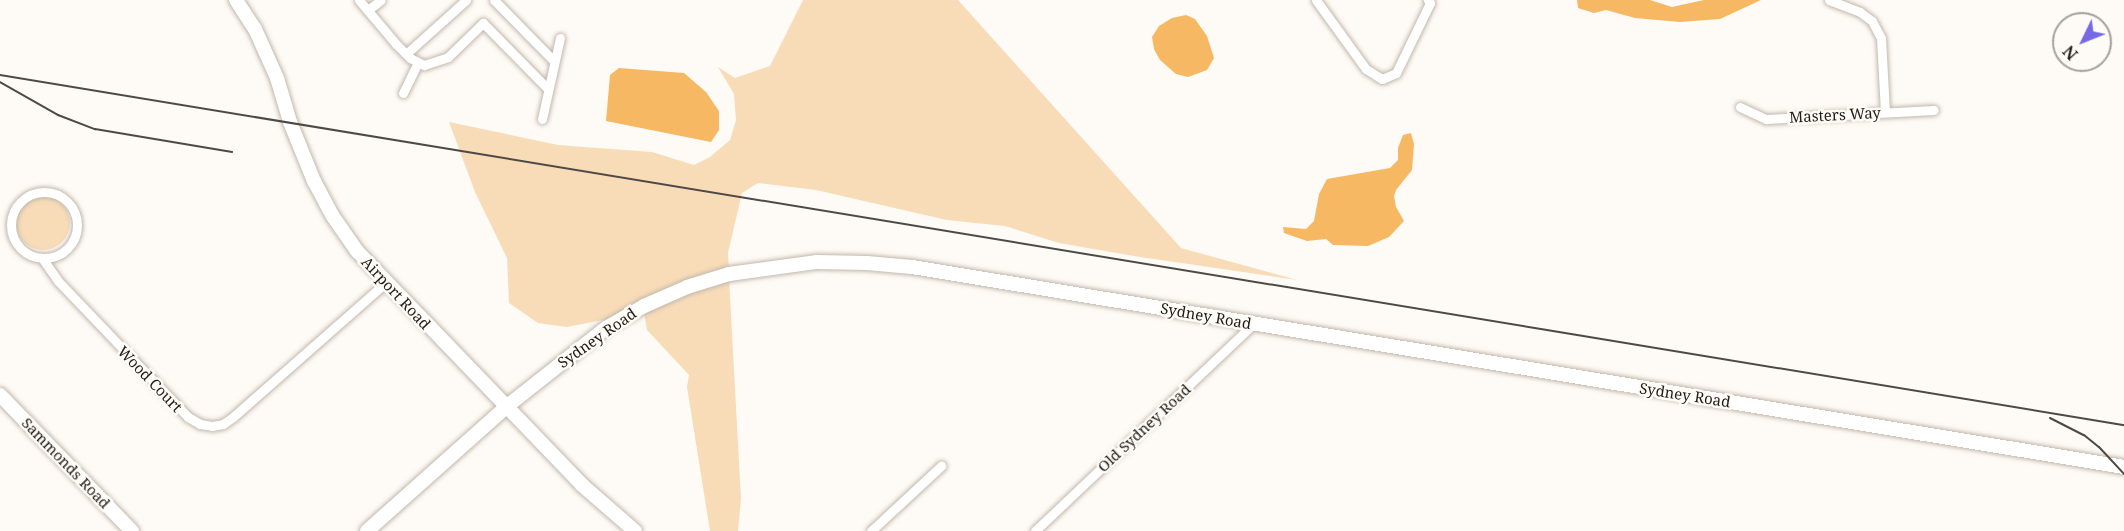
<!DOCTYPE html>
<html>
<head>
<meta charset="utf-8">
<style>
	body { margin:0 }
	#map { position:relative; width:2124px; height:531px; overflow:hidden; background:#fefaf5; font-family:"Noto Serif",serif }
	div>[style] { position:absolute }
	.green>* { inset:0; background:#f8dcb8 }
	.round { border-radius:50% }
	.water>* { inset:0; background:#f6b862 }
	.roads { filter:drop-shadow(0 0 2px #c1b8ac) drop-shadow(0 0 2px #c1b8ac) }
	.street>* { height:9px; margin:-4.5px; padding:0 4.5px; transform-origin:4.5px; border-radius:4.5px; background:#fff }
	.street>.ring { margin:-4.5px; padding:0; box-sizing:content-box; background:none; border:9px solid #fff; border-radius:50% }
	.secondary>* { height:14px; margin:-7px; padding:0 7px; transform-origin:7px; border-radius:7px; background:#fff }
	.rail>* { height:2px; margin:-1px; padding:0 1px; transform-origin:1px; border-radius:1px; background:#4d4945 }
	span { translate:-50% -50%; white-space:nowrap; text-align:center; line-height:1.15; -webkit-text-stroke:5px #fefaf5; paint-order:stroke }
	.street-label { font-size:15px; color:#201c18 }
	.north { position:absolute; left:2052px; top:12px; width:60px; height:60px; box-sizing:border-box; background:#fefaf5; border:2px solid #a5a19d; border-radius:50%; rotate:227deg; font-size:16px; font-weight:700; line-height:24px; text-align:center; color:#201c18 }
	.north::after { content:''; display:block; margin:auto; width:21px; height:27px; background:#756ae4; clip-path:polygon(50% 0,100% 100%,50% 72%,0 100%) }
</style>
</head>
<body>
<div id="map">
	<div class="green">
		<div style="clip-path:polygon(803px 0,958px 0,1181px 248px,1297px 280px,1140px 257px,1059px 243px,1005px 226px,947px 220px,816px 190px,758px 183px,742px 193px,728px 253px,729px 270px,618px 317px,567px 327px,538px 323px,509px 303px,507px 258px,475px 192px,449px 122px,558px 145px,652px 152px,694px 165px,710px 157px,730px 140px,736px 120px,734px 94px,718px 67px,735px 78px,770px 66px)"></div>
		<div class="round" style="left:16px;top:196px;width:54px;height:54px"></div>
		<div style="clip-path:polygon(729px 278px,741px 499px,738px 531px,710px 531px,687px 387px,689px 375px,647px 330px,644px 312px)"></div>
	</div>
	<div class="water">
		<div style="clip-path:polygon(1577px 0,1650px 0,1672px 7px,1704px 0,1761px 0,1720px 19px,1680px 22px,1635px 18px,1606px 10px,1594px 13px,1578px 8px)"></div>
		<div style="clip-path:polygon(1186px 15px,1195px 19px,1207px 36px,1214px 58px,1207px 70px,1188px 77px,1176px 74px,1160px 60px,1154px 49px,1152px 37px,1159px 26px,1172px 18px)"></div>
		<div style="clip-path:polygon(619px 68px,684px 73px,706px 92px,719px 111px,719px 130px,711px 142px,606px 121px,610px 75px)"></div>
		<div style="clip-path:polygon(1411px 133px,1414px 144px,1412px 170px,1396px 190px,1394px 196px,1396px 207px,1404px 221px,1389px 237px,1368px 246px,1333px 245px,1326px 239px,1307px 241px,1284px 233px,1283px 227px,1306px 229px,1314px 221px,1319px 194px,1327px 179px,1390px 168px,1398px 160px,1398px 148px,1403px 135px)"></div>
	</div>
	<div class="roads">
		<div class="street">
			<div style="left:359px;top:0;width:57px;rotate:49.9deg"></div>
			<div style="left:396px;top:44px;width:20px;rotate:45deg"></div>
			<div style="left:410px;top:58px;width:16px;rotate:27deg"></div>
			<div style="left:424px;top:65px;width:25px;rotate:-18deg"></div>
			<div style="left:448px;top:57px;width:49px;rotate:-44.2deg"></div>
			<div style="left:483px;top:23px;width:91px;rotate:45.4deg"></div>
			<div style="left:494px;top:0;width:86px;rotate:45.5deg"></div>
			<div style="left:1316px;top:0;width:85px;rotate:54.1deg"></div>
			<div style="left:1366px;top:69px;width:19px;rotate:32deg"></div>
			<div style="left:1382px;top:79px;width:15px;rotate:-23deg"></div>
			<div style="left:1396px;top:73px;width:78px;rotate:-64.1deg"></div>
			<div style="left:1430px;top:3px;width:4px;rotate:-124deg"></div>
			<div style="left:1829px;top:0;width:33px;rotate:21deg"></div>
			<div style="left:1860px;top:12px;width:15px;rotate:37deg"></div>
			<div style="left:1872px;top:21px;width:19px;rotate:62deg"></div>
			<div style="left:1881px;top:38px;width:74px;rotate:86.9deg"></div>
			<div style="left:368px;top:10px;width:16px;rotate:-38deg"></div>
			<div style="left:406px;top:54px;width:81px;rotate:-42deg"></div>
			<div style="left:403px;top:93px;width:34px;rotate:-64deg"></div>
			<div style="left:1740px;top:107px;width:29px;rotate:25deg"></div>
			<div style="left:1766px;top:119px;width:168px;rotate:-3.1deg"></div>
			<div style="left:542px;top:119px;width:83px;rotate:-77.5deg"></div>
			<div class="ring" style="left:11px;top:192px;width:57px;height:57px"></div>
			<div style="left:42px;top:258px;width:28px;rotate:55deg"></div>
			<div style="left:58px;top:281px;width:188px;rotate:46.3deg"></div>
			<div style="left:188px;top:417px;width:14px;rotate:30deg"></div>
			<div style="left:200px;top:424px;width:12px;rotate:9deg"></div>
			<div style="left:212px;top:426px;width:11px;rotate:-10deg"></div>
			<div style="left:223px;top:424px;width:12px;rotate:-35deg"></div>
			<div style="left:233px;top:417px;width:203px;rotate:-41.4deg"></div>
			<div style="left:871px;top:531px;width:96px;rotate:-42.9deg"></div>
			<div style="left:1035px;top:531px;width:301px;rotate:-43.5deg"></div>
		</div>
		<div class="secondary">
			<div style="left:236px;top:0;width:35px;rotate:57deg"></div>
			<div style="left:255px;top:29px;width:54px;rotate:65.8deg"></div>
			<div style="left:277px;top:78px;width:46px;rotate:73.5deg"></div>
			<div style="left:290px;top:122px;width:64px;rotate:67.9deg"></div>
			<div style="left:314px;top:181px;width:38px;rotate:62deg"></div>
			<div style="left:332px;top:215px;width:44px;rotate:55.2deg"></div>
			<div style="left:357px;top:251px;width:325px;rotate:46.1deg"></div>
			<div style="left:582px;top:485px;width:70px;rotate:41deg"></div>
			<div style="left:0;top:395px;width:190px;rotate:45.9deg"></div>
			<div style="left:367px;top:531px;width:186px;rotate:-41.7deg"></div>
			<div style="left:506px;top:407px;width:127px;rotate:-38.3deg"></div>
			<div style="left:606px;top:328px;width:44px;rotate:-30.1deg"></div>
			<div style="left:644px;top:306px;width:47px;rotate:-23.8deg"></div>
			<div style="left:687px;top:287px;width:44px;rotate:-17.2deg"></div>
			<div style="left:729px;top:274px;width:89px;rotate:-7.8deg"></div>
			<div style="left:817px;top:262px;width:50px;rotate:1.1deg"></div>
			<div style="left:867px;top:263px;width:45px;rotate:5.1deg"></div>
			<div style="left:912px;top:267px;width:1228px;rotate:9.37deg"></div>
		</div>
	</div>
	<div class="rail">
		<div style="left:0;top:75px;width:2153px;rotate:9.36deg"></div>
		<div style="left:0;top:82px;width:67px;rotate:29.6deg"></div>
		<div style="left:58px;top:115px;width:40px;rotate:21deg"></div>
		<div style="left:95px;top:129px;width:139px;rotate:9.5deg"></div>
		<div style="left:2050px;top:418px;width:38px;rotate:27deg"></div>
		<div style="left:2084px;top:435px;width:19px;rotate:39deg"></div>
		<div style="left:2099px;top:447px;width:37px;rotate:47deg"></div>
	</div>
	<div class="street-label">
		<span style="left:1835px;top:115px;rotate:-3deg">Masters Way</span>
		<span style="left:396px;top:293px;rotate:47deg">Airport Road</span>
		<span style="left:1206px;top:316px;rotate:10deg">Sydney Road</span>
		<span style="left:597px;top:338px;rotate:-35deg">Sydney Road</span>
		<span style="left:150px;top:379px;rotate:46deg">Wood Court</span>
		<span style="left:1685px;top:395px;rotate:9deg">Sydney Road</span>
		<span style="left:1144px;top:428px;rotate:-43deg">Old Sydney Road</span>
		<span style="left:66px;top:463px;rotate:46deg">Sammonds Road</span>
	</div>
	<div class="north">N</div>
</div>
</body>
</html>
